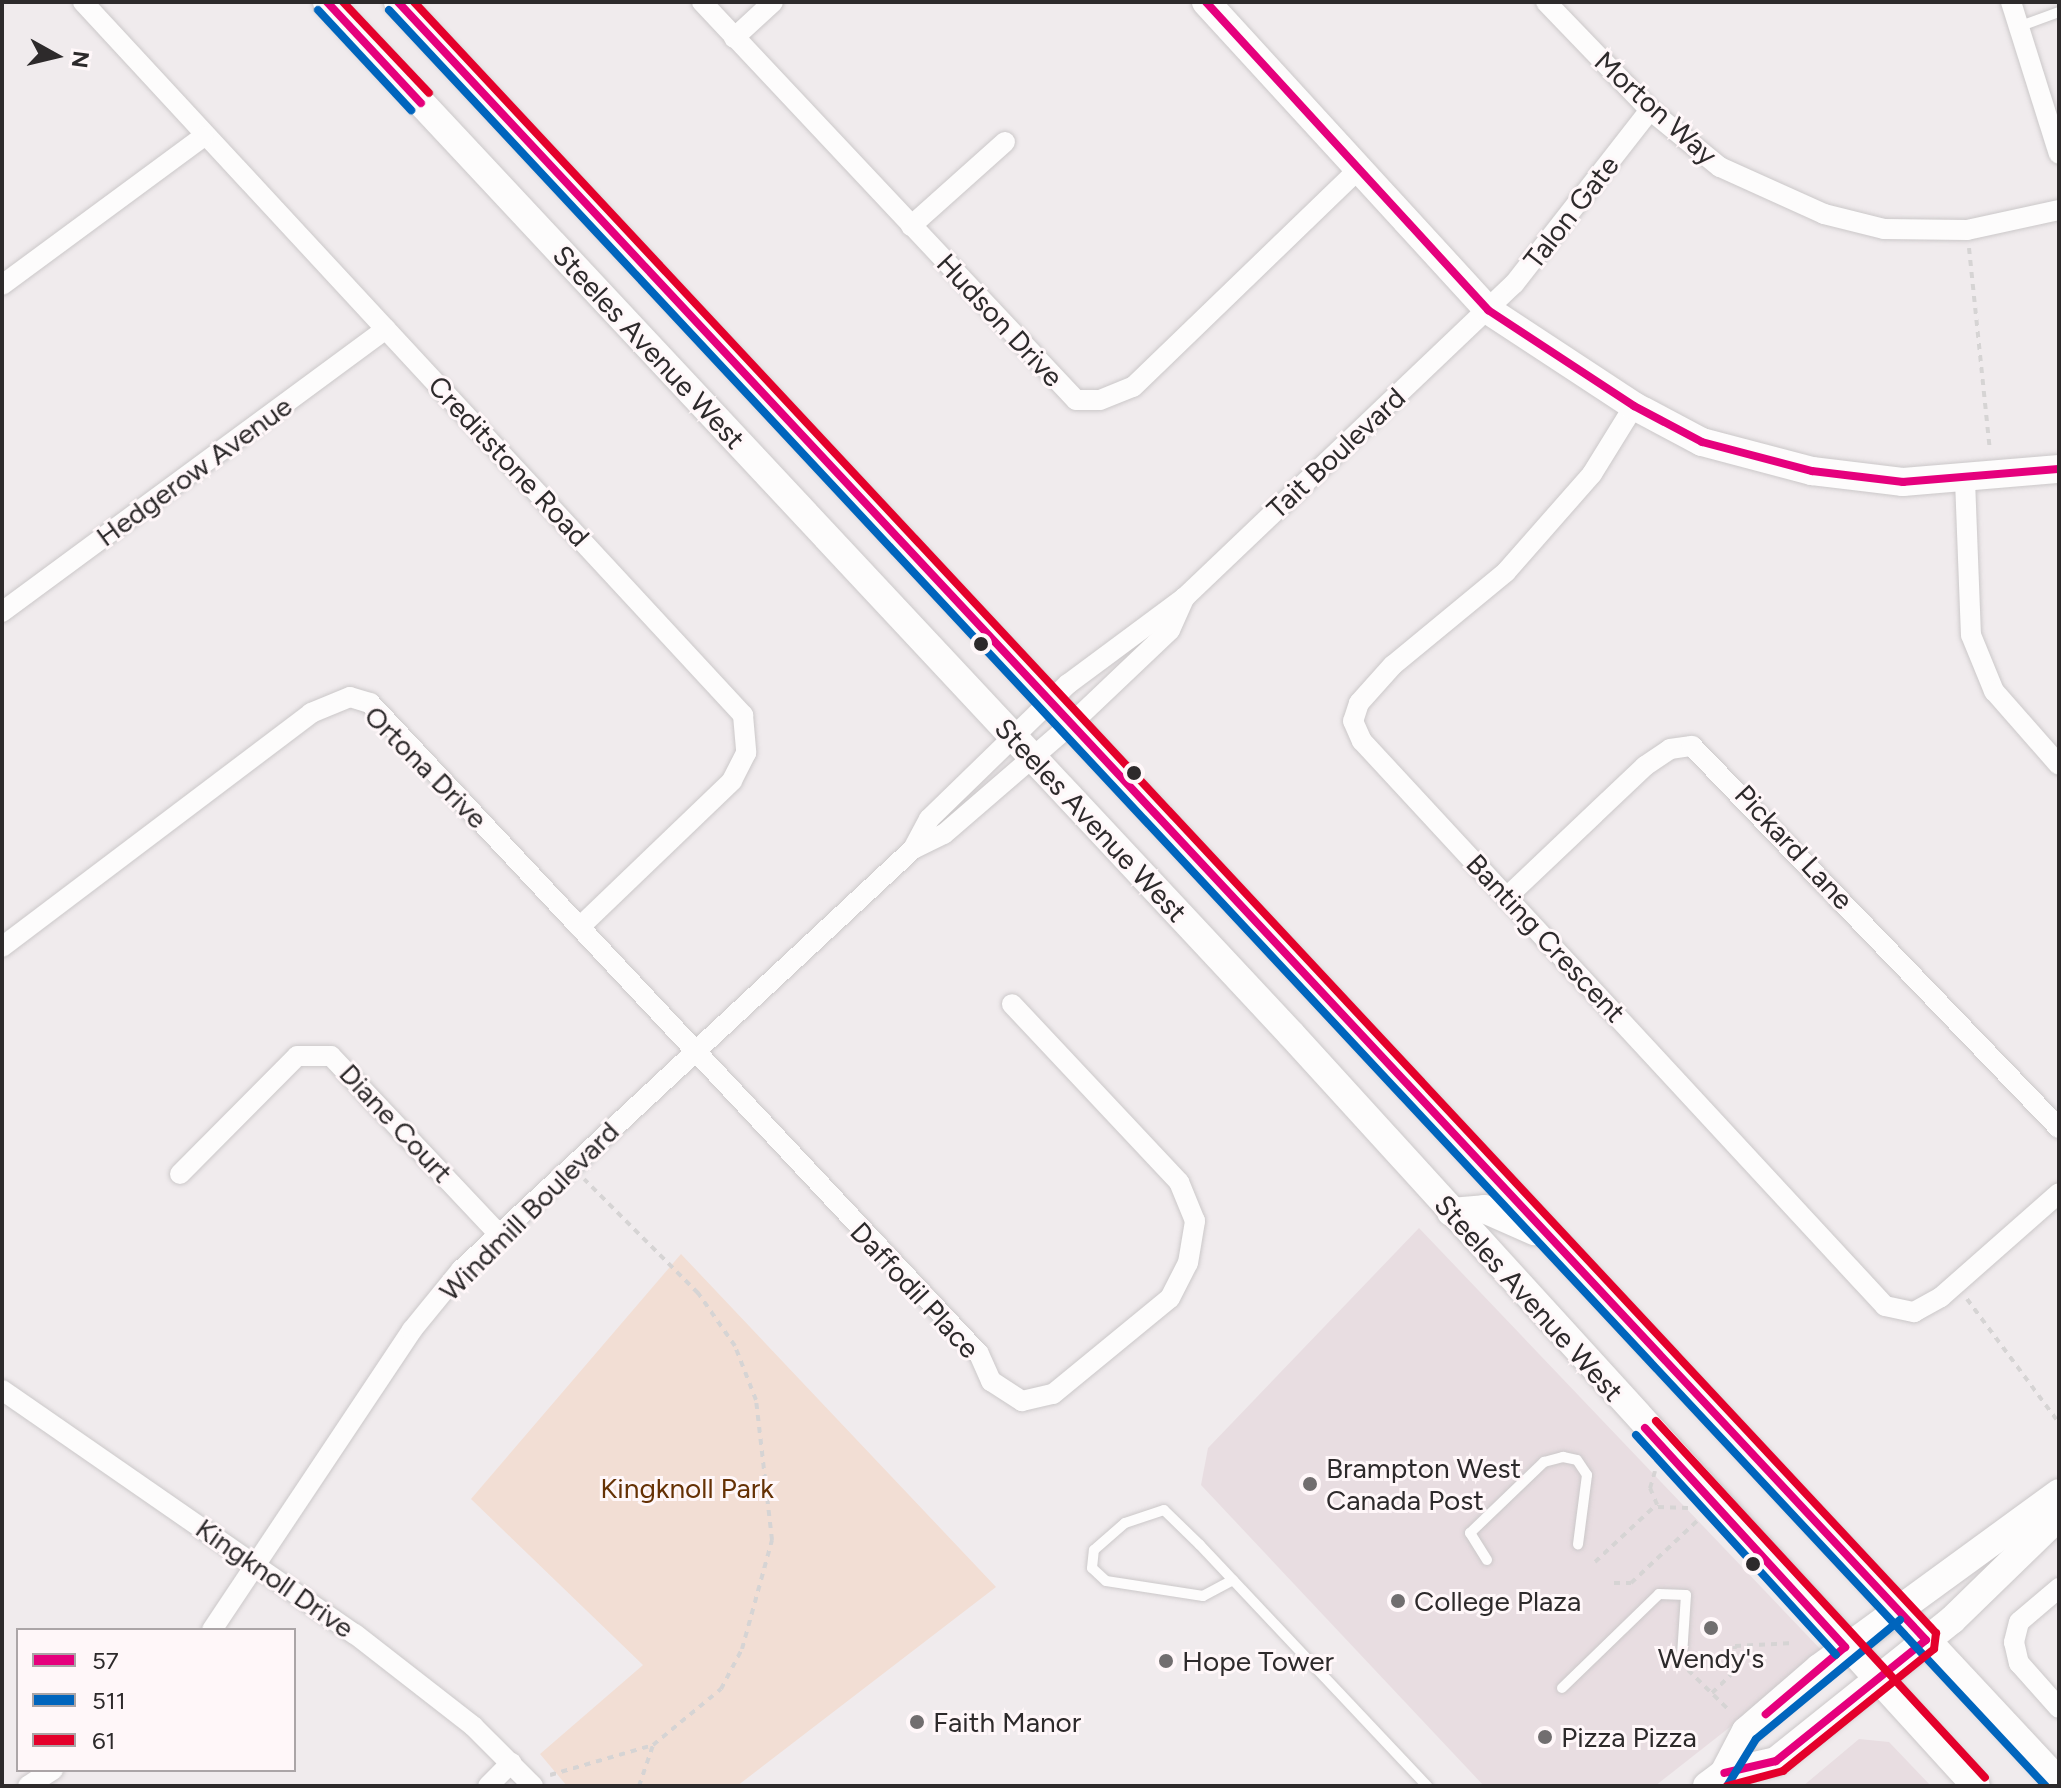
<!DOCTYPE html>
<html>
<head>
<meta charset="utf-8">
<style>
	body { margin:0 }
	#map { position:relative; width:2061px; height:1788px; overflow:hidden; background:#f0ebed; font-family:Figtree,sans-serif }
	div>[style] { position:absolute }
	.built>* { inset:0; background:#e8dde1 }
	.green>* { inset:0; background:#f2ded4 }
	.path>* { height:4px; margin-top:-2px; transform-origin:0; background:repeating-linear-gradient(90deg,#d6d4d4 0 6px,transparent 0 12px) }
	.roads { filter:drop-shadow(0 0 2px #cbc8c9) drop-shadow(0 0 2px #cbc8c9) }
	.lane>* { height:10px; margin:-5px; padding:0 5px; transform-origin:5px; border-radius:5px; background:#fdfcfc }
	.street>* { height:20px; margin:-10px; padding:0 10px; transform-origin:10px; border-radius:10px; background:#fdfcfc }
	.secondary>* { height:28px; margin:-14px; padding:0 14px; transform-origin:14px; border-radius:14px; background:#fdfcfc }
	.bus-1>* { height:8px; margin:-4px; padding:0 4px; transform-origin:4px; border-radius:4px; background:#e5007d }
	.bus-2>* { height:8px; margin:-4px; padding:0 4px; transform-origin:4px; border-radius:4px; background:#0065bd }
	.bus-3>* { height:8px; margin:-4px; padding:0 4px; transform-origin:4px; border-radius:4px; background:#e4002b }
	.dots>* { width:22px; height:22px; translate:-50% -50%; box-sizing:border-box; border:4px solid #fff7f9; border-radius:50% }
	span { translate:-50% -50%; white-space:nowrap; text-align:center; line-height:1.15; -webkit-text-stroke:6px #fff7f9; paint-order:stroke }
	.street-label { font-size:28px; color:#2d2a2b }
	.poi-label { font-size:28px; color:#2d2a2b }
	.left { translate:0 -50%; text-align:left }
	.park-label { font-size:28px; color:#653104 }
	.frame { position:absolute; inset:0; border:4px solid #2d2a2b; pointer-events:none }
	.legend { position:absolute; left:16px; top:1628px; width:280px; height:144px; box-sizing:border-box; background:#fff7f9; border:2px solid #aba5a7; margin:0; padding:10px 14px; list-style:none; font-size:24px; color:#2d2a2b }
	.legend li { display:flex; align-items:center; gap:16px; height:40px }
	.legend b { width:40px; border:2px solid #aba5a7 }
	.north { position:absolute; left:16px; top:16px; width:80px; height:80px; -webkit-text-stroke:6px #fff7f9; paint-order:stroke; rotate:98deg; font-size:22px; font-weight:700; line-height:32px; text-align:center; color:#2d2a2b }
	.north::after { content:''; display:block; margin:auto; width:28px; height:36px; background:#2d2a2b; clip-path:polygon(50% 0,100% 100%,50% 72%,0 100%) }
</style>
</head>
<body>
<div id="map">
	<div class="built">
		<div style="clip-path:polygon(1419px 1228px,1824px 1653px,1655px 1786px,1484px 1786px,1201px 1485px,1208px 1448px)"></div>
		<div style="clip-path:polygon(1859px 1739px,1889px 1742px,1931px 1786px,1803px 1786px)"></div>
	</div>
	<div class="green">
		<div style="clip-path:polygon(681px 1254px,996px 1587px,737px 1786px,567px 1786px,540px 1754px,643px 1665px,471px 1499px)"></div>
	</div>
	<div class="path">
		<div style="left:1969px;top:248px;width:203px;rotate:84.1deg"></div>
		<div style="left:1967px;top:1299px;width:154px;rotate:53.4deg"></div>
		<div style="left:1655px;top:1471px;width:18px;rotate:106deg"></div>
		<div style="left:1650px;top:1488px;width:21px;rotate:67deg"></div>
		<div style="left:1658px;top:1507px;width:30px;rotate:2deg"></div>
		<div style="left:1595px;top:1562px;width:85px;rotate:-43.1deg"></div>
		<div style="left:1614px;top:1583px;width:17px"></div>
		<div style="left:1631px;top:1583px;width:92px;rotate:-43.2deg"></div>
		<div style="left:1688px;top:1670px;width:57px;rotate:44.3deg"></div>
		<div style="left:1712px;top:1693px;width:29px;rotate:-44deg"></div>
		<div style="left:1733px;top:1673px;width:27px;rotate:-86deg"></div>
		<div style="left:1735px;top:1646px;width:58px;rotate:-3deg"></div>
		<div style="left:550px;top:1775px;width:107px;rotate:-16.2deg"></div>
		<div style="left:653px;top:1745px;width:88px;rotate:-39.5deg"></div>
		<div style="left:721px;top:1689px;width:45px;rotate:-62.3deg"></div>
		<div style="left:742px;top:1649px;width:113px;rotate:-74.6deg"></div>
		<div style="left:772px;top:1540px;width:141px;rotate:-96.5deg"></div>
		<div style="left:756px;top:1400px;width:58px;rotate:-111.3deg"></div>
		<div style="left:735px;top:1346px;width:65px;rotate:-124.9deg"></div>
		<div style="left:698px;top:1293px;width:161px;rotate:-135deg"></div>
		<div style="left:639px;top:1786px;width:43px;rotate:-71.1deg"></div>
	</div>
	<div class="roads">
		<div class="lane">
			<div style="left:2018px;top:27px;width:44px;rotate:-20.1deg"></div>
			<div style="left:1487px;top:1560px;width:32px;rotate:-122deg"></div>
			<div style="left:1470px;top:1533px;width:103px;rotate:-43.8deg"></div>
			<div style="left:1544px;top:1462px;width:20px;rotate:-15deg"></div>
			<div style="left:1563px;top:1457px;width:14px;rotate:12deg"></div>
			<div style="left:1577px;top:1460px;width:18px;rotate:56deg"></div>
			<div style="left:1587px;top:1475px;width:70px;rotate:97.4deg"></div>
			<div style="left:1233px;top:1580px;width:34px;rotate:152deg"></div>
			<div style="left:1203px;top:1596px;width:98px;rotate:-171.2deg"></div>
			<div style="left:1106px;top:1581px;width:19px;rotate:-137deg"></div>
			<div style="left:1092px;top:1568px;width:18px;rotate:-84deg"></div>
			<div style="left:1094px;top:1550px;width:41px;rotate:-41.1deg"></div>
			<div style="left:1125px;top:1523px;width:41px;rotate:-18.4deg"></div>
			<div style="left:1164px;top:1510px;width:50px;rotate:44.2deg"></div>
			<div style="left:1200px;top:1545px;width:331px;rotate:46.7deg"></div>
			<div style="left:1562px;top:1688px;width:135px;rotate:-44.1deg"></div>
			<div style="left:1659px;top:1594px;width:27px;rotate:2deg"></div>
			<div style="left:1686px;top:1595px;width:61px;rotate:93.8deg"></div>
		</div>
		<div class="street">
			<div style="left:83px;top:2px;width:972px;rotate:47.21deg"></div>
			<div style="left:743px;top:715px;width:38px;rotate:85deg"></div>
			<div style="left:746px;top:753px;width:31px;rotate:117deg"></div>
			<div style="left:732px;top:781px;width:211px;rotate:136.2deg"></div>
			<div style="left:702px;top:2px;width:546px;rotate:46.78deg"></div>
			<div style="left:1076px;top:400px;width:24px"></div>
			<div style="left:1100px;top:400px;width:35px;rotate:-22deg"></div>
			<div style="left:1133px;top:387px;width:314px;rotate:-44deg"></div>
			<div style="left:1546px;top:2px;width:150px;rotate:46.1deg"></div>
			<div style="left:1650px;top:110px;width:90px;rotate:39.2deg"></div>
			<div style="left:1720px;top:167px;width:114px;rotate:24.3deg"></div>
			<div style="left:1824px;top:214px;width:62px;rotate:14deg"></div>
			<div style="left:1884px;top:229px;width:83px;rotate:0.7deg"></div>
			<div style="left:1967px;top:230px;width:94px;rotate:-12.3deg"></div>
			<div style="left:2011px;top:2px;width:159px;rotate:72.5deg"></div>
			<div style="left:734px;top:38px;width:53px;rotate:-42.7deg"></div>
			<div style="left:911px;top:226px;width:126px;rotate:-41.8deg"></div>
			<div style="left:2px;top:285px;width:250px;rotate:-36.4deg"></div>
			<div style="left:1634px;top:406px;width:80px;rotate:121.7deg"></div>
			<div style="left:1592px;top:474px;width:130px;rotate:131.3deg"></div>
			<div style="left:1506px;top:572px;width:146px;rotate:140.5deg"></div>
			<div style="left:1393px;top:665px;width:51px;rotate:131.8deg"></div>
			<div style="left:1359px;top:703px;width:19px;rotate:108deg"></div>
			<div style="left:1353px;top:721px;width:22px;rotate:66deg"></div>
			<div style="left:1362px;top:741px;width:770px;rotate:47.21deg"></div>
			<div style="left:1885px;top:1306px;width:30px;rotate:12deg"></div>
			<div style="left:1914px;top:1312px;width:31px;rotate:-29deg"></div>
			<div style="left:1941px;top:1297px;width:157px;rotate:-41.4deg"></div>
			<div style="left:1965px;top:480px;width:155px;rotate:87.8deg"></div>
			<div style="left:1971px;top:635px;width:61px;rotate:67.7deg"></div>
			<div style="left:1994px;top:691px;width:98px;rotate:48.7deg"></div>
			<div style="left:2px;top:612px;width:477px;rotate:-36.4deg"></div>
			<div style="left:913px;top:849px;width:34px;rotate:-62deg"></div>
			<div style="left:929px;top:819px;width:194px;rotate:-44.2deg"></div>
			<div style="left:1068px;top:684px;width:146px;rotate:-36.6deg"></div>
			<div style="left:1185px;top:597px;width:454px;rotate:-43.6deg"></div>
			<div style="left:1514px;top:284px;width:221px;rotate:-52deg"></div>
			<div style="left:1508px;top:896px;width:189px;rotate:-43.5deg"></div>
			<div style="left:1645px;top:766px;width:30px;rotate:-34deg"></div>
			<div style="left:1670px;top:749px;width:22px;rotate:-8deg"></div>
			<div style="left:1692px;top:746px;width:530px;rotate:46.15deg"></div>
			<div style="left:2px;top:947px;width:388px;rotate:-37.1deg"></div>
			<div style="left:311px;top:713px;width:42px;rotate:-22.3deg"></div>
			<div style="left:350px;top:697px;width:21px;rotate:17deg"></div>
			<div style="left:370px;top:703px;width:891px;rotate:46.91deg"></div>
			<div style="left:979px;top:1354px;width:30px;rotate:66deg"></div>
			<div style="left:991px;top:1381px;width:37px;rotate:33deg"></div>
			<div style="left:1022px;top:1401px;width:32px;rotate:-13deg"></div>
			<div style="left:1053px;top:1394px;width:151px;rotate:-39.4deg"></div>
			<div style="left:1170px;top:1298px;width:39px;rotate:-63deg"></div>
			<div style="left:1188px;top:1263px;width:43px;rotate:-80.5deg"></div>
			<div style="left:1195px;top:1221px;width:42px;rotate:-112.3deg"></div>
			<div style="left:1179px;top:1182px;width:244px;rotate:-133.2deg"></div>
			<div style="left:180px;top:1174px;width:166px;rotate:-45.2deg"></div>
			<div style="left:297px;top:1056px;width:34px"></div>
			<div style="left:331px;top:1056px;width:243px;rotate:46.7deg"></div>
			<div style="left:2px;top:1390px;width:429px;rotate:34.7deg"></div>
			<div style="left:355px;top:1634px;width:150px;rotate:37.9deg"></div>
			<div style="left:473px;top:1726px;width:85px;rotate:45deg"></div>
			<div style="left:2059px;top:1588px;width:52px;rotate:139.6deg"></div>
			<div style="left:2019px;top:1622px;width:21px;rotate:104deg"></div>
			<div style="left:2014px;top:1642px;width:22px;rotate:77deg"></div>
			<div style="left:2019px;top:1663px;width:60px;rotate:48.4deg"></div>
			<div style="left:212px;top:1630px;width:361px;rotate:-56.3deg"></div>
			<div style="left:412px;top:1330px;width:77px;rotate:-50.8deg"></div>
			<div style="left:461px;top:1270px;width:618px;rotate:-42.97deg"></div>
			<div style="left:913px;top:849px;width:34px;rotate:-26deg"></div>
			<div style="left:944px;top:834px;width:165px;rotate:-40.8deg"></div>
			<div style="left:1069px;top:726px;width:139px;rotate:-43.5deg"></div>
			<div style="left:1170px;top:630px;width:36px;rotate:-66deg"></div>
			<div style="left:28px;top:1786px;width:30px;rotate:-33deg"></div>
			<div style="left:488px;top:1786px;width:33px;rotate:-45deg"></div>
		</div>
		<div class="secondary">
			<div style="left:327px;top:2px;width:1412px;rotate:46.95deg"></div>
			<div style="left:1291px;top:1034px;width:1017px;rotate:47.67deg"></div>
			<div style="left:398px;top:2px;width:2435px;rotate:46.98deg"></div>
			<div style="left:1206px;top:2px;width:418px;rotate:47.5deg"></div>
			<div style="left:1488px;top:310px;width:175px;rotate:33.3deg"></div>
			<div style="left:1634px;top:406px;width:77px;rotate:27.9deg"></div>
			<div style="left:1702px;top:442px;width:114px;rotate:14.8deg"></div>
			<div style="left:1812px;top:471px;width:92px;rotate:6.9deg"></div>
			<div style="left:1903px;top:482px;width:157px;rotate:-4.8deg"></div>
			<div style="left:1451px;top:1212px;width:33px;rotate:-5deg"></div>
			<div style="left:1484px;top:1209px;width:55px;rotate:23.7deg"></div>
			<div style="left:1724px;top:1773px;width:53px;rotate:-13deg"></div>
			<div style="left:1776px;top:1761px;width:226px;rotate:-38.7deg"></div>
			<div style="left:1952px;top:1620px;width:149px;rotate:-44.2deg"></div>
			<div style="left:1707px;top:1786px;width:21px;rotate:-37deg"></div>
			<div style="left:1724px;top:1773px;width:47px;rotate:-62.4deg"></div>
			<div style="left:1746px;top:1731px;width:96px;rotate:-40.8deg"></div>
			<div style="left:1819px;top:1668px;width:297px;rotate:-36.1deg"></div>
		</div>
	</div>
	<div class="bus-1">
		<div style="left:327px;top:2px;width:138px;rotate:47.1deg"></div>
		<div style="left:398px;top:2px;width:2240px;rotate:46.99deg"></div>
		<div style="left:1926px;top:1640px;width:193px;rotate:141.1deg"></div>
		<div style="left:1776px;top:1761px;width:53px;rotate:167deg"></div>
		<div style="left:1206px;top:2px;width:418px;rotate:47.5deg"></div>
		<div style="left:1488px;top:310px;width:175px;rotate:33.3deg"></div>
		<div style="left:1634px;top:406px;width:77px;rotate:27.9deg"></div>
		<div style="left:1702px;top:442px;width:114px;rotate:14.8deg"></div>
		<div style="left:1812px;top:471px;width:92px;rotate:6.9deg"></div>
		<div style="left:1903px;top:482px;width:157px;rotate:-4.8deg"></div>
		<div style="left:1645px;top:1428px;width:297px;rotate:47.6deg"></div>
		<div style="left:1845px;top:1647px;width:104px;rotate:139.7deg"></div>
	</div>
	<div class="bus-2">
		<div style="left:318px;top:10px;width:137px;rotate:47.1deg"></div>
		<div style="left:389px;top:10px;width:2429px;rotate:46.99deg"></div>
		<div style="left:1636px;top:1435px;width:297px;rotate:47.7deg"></div>
		<div style="left:1727px;top:1786px;width:55px;rotate:-58.3deg"></div>
		<div style="left:1756px;top:1739px;width:187px;rotate:-39.6deg"></div>
	</div>
	<div class="bus-3">
		<div style="left:343px;top:2px;width:125px;rotate:46.6deg"></div>
		<div style="left:414px;top:2px;width:2231px;rotate:46.98deg"></div>
		<div style="left:1936px;top:1633px;width:16px;rotate:97deg"></div>
		<div style="left:1934px;top:1649px;width:194px;rotate:141.1deg"></div>
		<div style="left:1783px;top:1771px;width:58px;rotate:165deg"></div>
		<div style="left:1656px;top:1421px;width:485px;rotate:47.3deg"></div>
	</div>
	<div class="dots">
		<div style="left:981px;top:644px;background:#2d2a2b"></div>
		<div style="left:1134px;top:773px;background:#2d2a2b"></div>
		<div style="left:1310px;top:1484px;background:#716e6f"></div>
		<div style="left:1753px;top:1564px;background:#2d2a2b"></div>
		<div style="left:1398px;top:1601px;background:#716e6f"></div>
		<div style="left:1711px;top:1628px;background:#716e6f"></div>
		<div style="left:1166px;top:1661px;background:#716e6f"></div>
		<div style="left:917px;top:1722px;background:#716e6f"></div>
		<div style="left:1545px;top:1737px;background:#716e6f"></div>
	</div>
	<div class="street-label">
		<span style="left:1656px;top:108px;rotate:42deg">Morton Way</span>
		<span style="left:1571px;top:212px;rotate:-52deg">Talon Gate</span>
		<span style="left:1000px;top:320px;rotate:47deg">Hudson Drive</span>
		<span style="left:649px;top:347px;rotate:47deg">Steeles Avenue West</span>
		<span style="left:1336px;top:453px;rotate:-43deg">Tait Boulevard</span>
		<span style="left:509px;top:461px;rotate:47deg">Creditstone Road</span>
		<span style="left:194px;top:471px;rotate:-36deg">Hedgerow Avenue</span>
		<span style="left:426px;top:767px;rotate:45deg">Ortona Drive</span>
		<span style="left:1091px;top:820px;rotate:47deg">Steeles Avenue West</span>
		<span style="left:1794px;top:847px;rotate:47deg">Pickard Lane</span>
		<span style="left:1546px;top:938px;rotate:47deg">Banting Crescent</span>
		<span style="left:396px;top:1123px;rotate:47deg">Diane Court</span>
		<span style="left:529px;top:1211px;rotate:-45deg">Windmill Boulevard</span>
		<span style="left:915px;top:1290px;rotate:47deg">Daffodil Place</span>
		<span style="left:1529px;top:1298px;rotate:48deg">Steeles Avenue West</span>
		<span style="left:275px;top:1578px;rotate:35deg">Kingknoll Drive</span>
	</div>
	<div class="poi-label">
		<span class="left" style="left:1326px;top:1484px">Brampton West<br>Canada Post</span>
		<span class="left" style="left:1414px;top:1601px">College Plaza</span>
		<span style="left:1711px;top:1658px">Wendy's</span>
		<span class="left" style="left:1182px;top:1661px">Hope Tower</span>
		<span class="left" style="left:933px;top:1722px">Faith Manor</span>
		<span class="left" style="left:1561px;top:1737px">Pizza Pizza</span>
	</div>
	<div class="park-label">
		<span style="left:687px;top:1488px">Kingknoll Park</span>
	</div>
	<div class="frame"></div>
	<ul class="legend">
	<li><b style="height:10px;background:#e5007d"></b>57</li>
	<li><b style="height:10px;background:#0065bd"></b>511</li>
	<li><b style="height:10px;background:#e4002b"></b>61</li>
	</ul>
	<div class="north">N</div>
</div>
</body>
</html>
